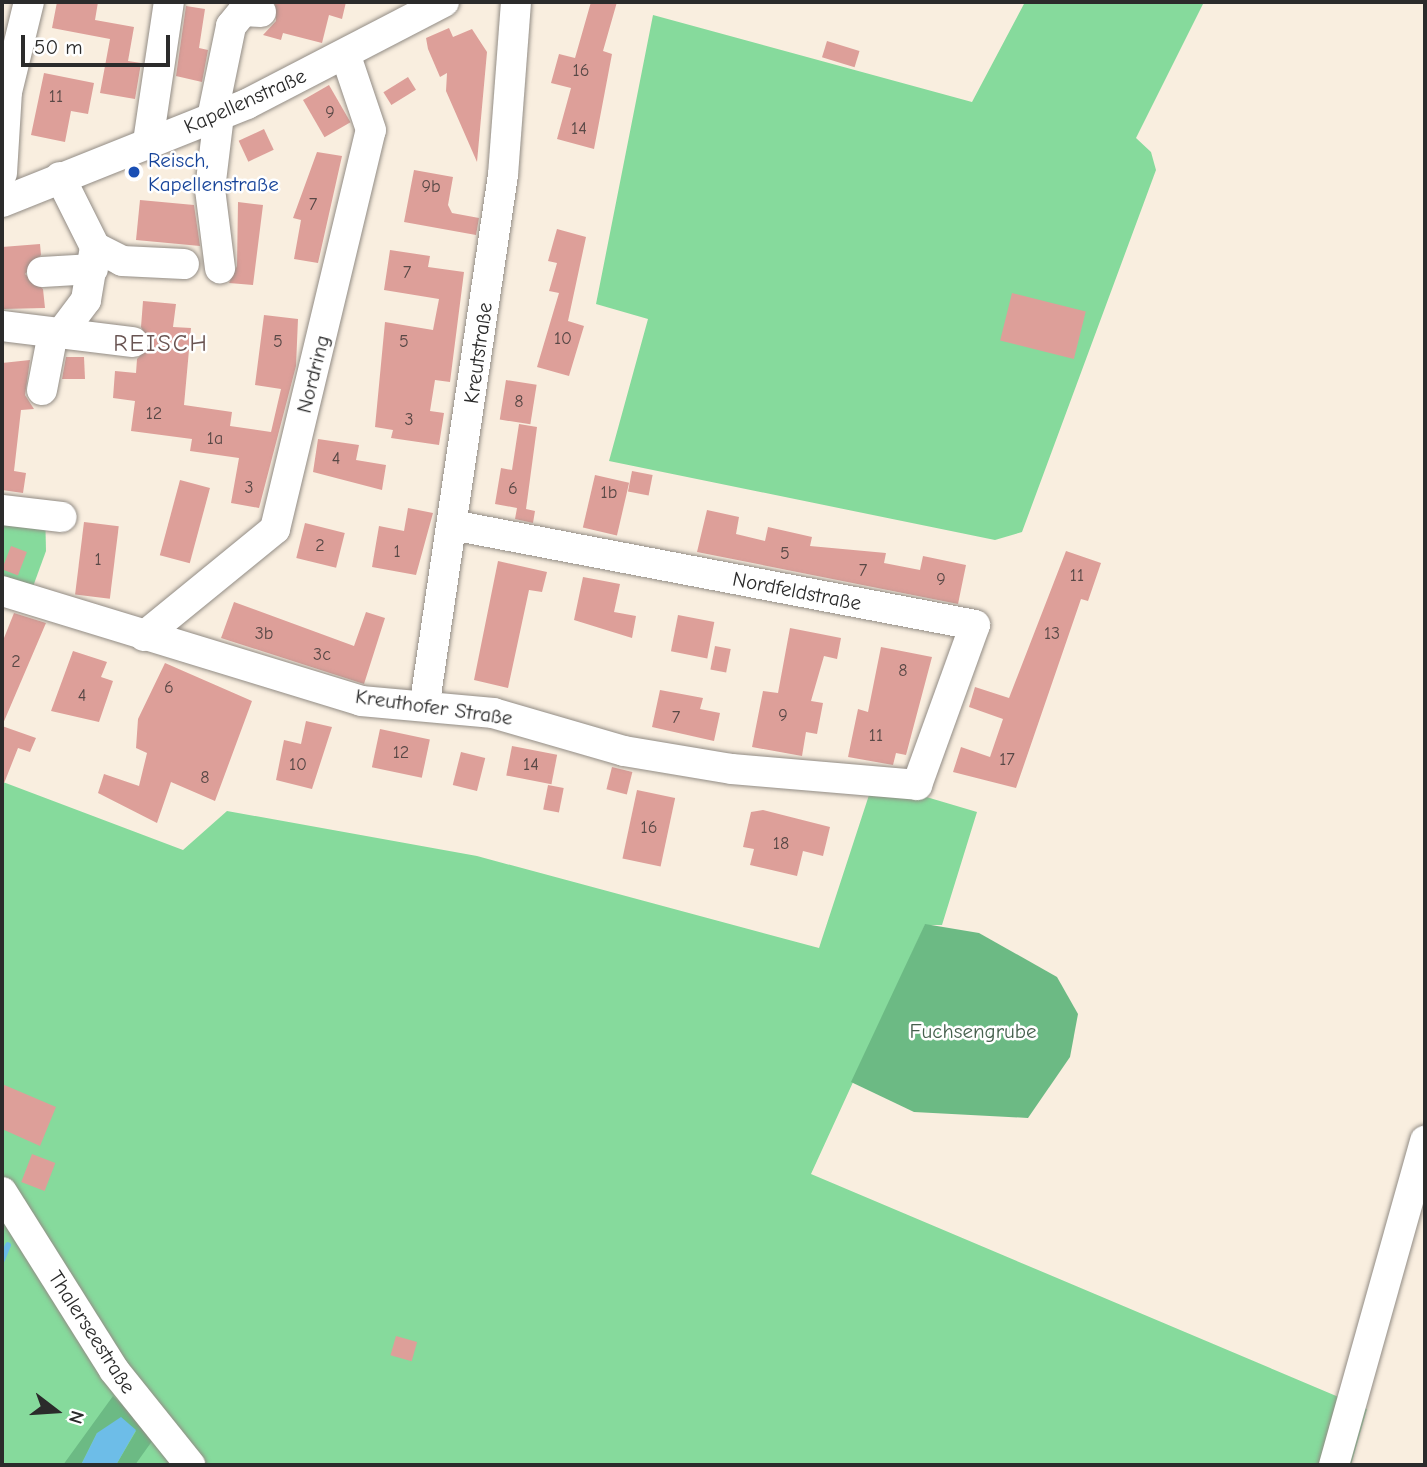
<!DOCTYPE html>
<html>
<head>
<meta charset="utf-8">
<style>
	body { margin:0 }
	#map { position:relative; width:1427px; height:1467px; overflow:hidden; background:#f9eedf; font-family:"Comic Neue",sans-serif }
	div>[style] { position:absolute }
	.green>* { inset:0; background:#86da9c }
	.forest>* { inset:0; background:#6cba84 }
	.water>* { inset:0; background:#6dbde8 }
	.stream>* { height:6px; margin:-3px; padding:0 3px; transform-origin:3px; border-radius:3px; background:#6dbde8 }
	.building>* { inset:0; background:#dd9f99; transform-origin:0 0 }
	.roads { filter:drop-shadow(0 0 2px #928c85) drop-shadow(0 0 2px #928c85) }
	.minor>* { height:30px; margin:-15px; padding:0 15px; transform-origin:15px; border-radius:15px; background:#fff }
	.dots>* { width:19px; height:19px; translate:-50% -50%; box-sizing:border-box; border:4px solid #fff; border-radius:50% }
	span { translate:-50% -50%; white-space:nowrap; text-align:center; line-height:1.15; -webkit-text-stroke:5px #fff; paint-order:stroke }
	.number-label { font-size:18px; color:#584846 }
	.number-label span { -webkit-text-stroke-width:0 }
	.street-label { font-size:21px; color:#2b2b2b }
	.transit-label { font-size:21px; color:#164399 }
	.left { translate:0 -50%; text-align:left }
	.park-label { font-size:21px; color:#46604d }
	.quarter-label { font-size:24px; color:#695452; letter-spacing:2px }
	.frame { position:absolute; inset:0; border:4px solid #2b2b2b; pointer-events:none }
	.north { position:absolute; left:21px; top:1376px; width:70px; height:70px; -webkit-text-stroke:5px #fff; paint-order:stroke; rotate:107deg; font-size:19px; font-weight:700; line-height:28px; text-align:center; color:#2b2b2b }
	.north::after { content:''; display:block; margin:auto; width:24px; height:32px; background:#2b2b2b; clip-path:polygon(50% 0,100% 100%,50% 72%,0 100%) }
	.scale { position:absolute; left:21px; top:35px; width:149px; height:32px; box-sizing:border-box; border:4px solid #2b2b2b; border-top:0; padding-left:9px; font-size:21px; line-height:24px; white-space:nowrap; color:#2b2b2b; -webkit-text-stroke:5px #fff; paint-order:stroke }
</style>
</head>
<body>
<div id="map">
	<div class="green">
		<div style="clip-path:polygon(1025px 2px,1204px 2px,1136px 138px,1151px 152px,1156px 170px,1022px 532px,995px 540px,609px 461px,648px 319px,596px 304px,653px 15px,972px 102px)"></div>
		<div style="clip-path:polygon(2px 502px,45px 507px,46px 551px,31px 592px,2px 583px)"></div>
		<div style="clip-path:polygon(3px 782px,183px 850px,227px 811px,477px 856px,819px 948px,869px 795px,923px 796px,977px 812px,942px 925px,925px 925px,811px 1174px,1367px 1409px,1351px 1465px,2px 1465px)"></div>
	</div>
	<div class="forest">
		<div style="clip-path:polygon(925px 924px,979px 933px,1057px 977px,1078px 1014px,1070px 1057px,1028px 1118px,914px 1112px,851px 1082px)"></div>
		<div style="clip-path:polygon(113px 1396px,155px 1437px,135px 1465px,116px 1465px,136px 1431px,97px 1433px,81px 1465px,63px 1465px)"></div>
	</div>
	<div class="water">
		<div style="clip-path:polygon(121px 1417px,136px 1430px,116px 1465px,81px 1465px,97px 1433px)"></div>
	</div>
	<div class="stream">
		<div style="left:2px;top:1260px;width:16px;rotate:-68deg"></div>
	</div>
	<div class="building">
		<div style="clip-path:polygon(57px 2px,98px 2px,95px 20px,134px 27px,128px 61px,141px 63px,135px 99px,100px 93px,110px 39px,52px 28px)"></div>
		<div style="clip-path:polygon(275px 2px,346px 2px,342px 19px,329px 15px,322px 43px,283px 33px,281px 40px,263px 35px,276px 21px)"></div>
		<div style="clip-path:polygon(591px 2px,617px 2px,603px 51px,612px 54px,594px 149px,557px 139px,571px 88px,551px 83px,559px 54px,575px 58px)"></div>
		<div style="clip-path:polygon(186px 6px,205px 9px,199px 48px,208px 50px,202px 82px,176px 76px)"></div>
		<div style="clip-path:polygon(449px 28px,453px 37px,472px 29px,487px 52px,477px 162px,446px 91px,447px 73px,440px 77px,428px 49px,426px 38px)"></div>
		<div style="left:827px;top:41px;width:34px;height:17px;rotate:17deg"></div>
		<div style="clip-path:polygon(44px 73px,94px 83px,88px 114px,71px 111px,65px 142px,31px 135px)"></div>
		<div style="left:408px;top:77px;width:15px;height:29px;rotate:58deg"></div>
		<div style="left:329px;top:85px;width:43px;height:30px;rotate:60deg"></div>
		<div style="left:264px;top:129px;width:23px;height:28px;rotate:65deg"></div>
		<div style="clip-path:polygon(317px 152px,342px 156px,318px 263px,294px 259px,301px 220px,293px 218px)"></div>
		<div style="clip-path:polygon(414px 170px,453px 177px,448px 205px,452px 213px,479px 218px,476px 235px,404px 222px)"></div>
		<div style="clip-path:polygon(140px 200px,194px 205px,200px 246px,136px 240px)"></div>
		<div style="clip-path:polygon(238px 202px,263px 205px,253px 285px,229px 283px,237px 266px)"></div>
		<div style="clip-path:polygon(557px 229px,586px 237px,568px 321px,584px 326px,569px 376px,537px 367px,559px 293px,549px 291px,557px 263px,548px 261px)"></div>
		<div style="clip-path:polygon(40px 244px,41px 255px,25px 274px,43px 289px,45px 308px,2px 309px,2px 247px)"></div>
		<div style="clip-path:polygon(390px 250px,430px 256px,428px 267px,464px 272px,450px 382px,435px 380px,430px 411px,444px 413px,439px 445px,391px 438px,393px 430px,375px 427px,385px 322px,433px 330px,439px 299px,384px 290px)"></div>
		<div style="left:1012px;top:293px;width:76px;height:49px;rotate:14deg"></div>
		<div style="clip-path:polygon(143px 301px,176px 304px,173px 327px,191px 328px,184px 405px,232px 412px,230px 426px,271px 432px,281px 389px,255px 385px,264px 315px,298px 319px,296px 366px,259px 508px,231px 503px,239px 458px,190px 451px,192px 439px,131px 431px,135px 401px,113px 398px,115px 371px,136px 373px,137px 359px,150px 345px,141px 327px)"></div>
		<div style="clip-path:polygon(66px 357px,84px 357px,85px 379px,62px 379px)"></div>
		<div style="clip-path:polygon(30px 360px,25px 395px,34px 409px,21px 410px,14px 471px,26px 473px,23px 493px,2px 490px,2px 363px)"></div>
		<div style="left:506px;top:380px;width:31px;height:40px;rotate:9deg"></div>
		<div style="clip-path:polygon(519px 424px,537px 427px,526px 509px,535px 511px,533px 523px,515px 519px,517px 508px,495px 504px,501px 468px,512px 470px)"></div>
		<div style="clip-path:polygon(318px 439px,359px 445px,356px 460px,386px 465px,382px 490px,313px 472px)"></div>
		<div style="left:632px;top:471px;width:21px;height:21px;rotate:11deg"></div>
		<div style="left:595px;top:475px;width:35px;height:54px;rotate:13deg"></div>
		<div style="left:180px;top:480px;width:31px;height:78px;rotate:15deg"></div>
		<div style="clip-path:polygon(408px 508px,433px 513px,416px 575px,372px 567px,379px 526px,404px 531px)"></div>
		<div style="clip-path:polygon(707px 510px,739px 517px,736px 534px,765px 541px,768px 527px,812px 537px,810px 546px,886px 553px,884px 563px,920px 570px,923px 556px,966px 565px,958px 604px,697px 552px)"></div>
		<div style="left:84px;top:522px;width:35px;height:73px;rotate:7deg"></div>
		<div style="left:305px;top:523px;width:41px;height:36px;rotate:14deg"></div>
		<div style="left:11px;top:546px;width:17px;height:25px;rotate:21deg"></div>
		<div style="clip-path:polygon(1066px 551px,1101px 563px,1088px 601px,1081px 599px,1016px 788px,953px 772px,961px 747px,990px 757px,1003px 719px,969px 707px,975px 687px,1009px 698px)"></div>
		<div style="clip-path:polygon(498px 561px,547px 572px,542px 592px,529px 590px,508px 688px,474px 680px)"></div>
		<div style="clip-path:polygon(583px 577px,620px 584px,614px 612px,636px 616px,632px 638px,574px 620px)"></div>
		<div style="clip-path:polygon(234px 602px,354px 646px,366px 612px,385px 618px,364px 684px,221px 638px)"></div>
		<div style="clip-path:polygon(14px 613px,46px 623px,2px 726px,36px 738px,30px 752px,18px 748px,3px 786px,2px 643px)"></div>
		<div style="left:678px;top:615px;width:37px;height:37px;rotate:11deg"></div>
		<div style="clip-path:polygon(790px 628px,841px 638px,837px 659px,824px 656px,811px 701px,823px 703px,817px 734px,806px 732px,802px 756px,752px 747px,763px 691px,778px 693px)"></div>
		<div style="left:715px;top:646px;width:16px;height:24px;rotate:11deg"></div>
		<div style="clip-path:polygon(881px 647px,932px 657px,906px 755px,896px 753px,893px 765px,848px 757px,858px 709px,868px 712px)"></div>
		<div style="clip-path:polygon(73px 651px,107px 662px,101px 677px,113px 681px,99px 722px,51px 711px)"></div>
		<div style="clip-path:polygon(165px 663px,252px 701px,215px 801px,171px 782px,157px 823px,98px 793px,104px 774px,139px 786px,147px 753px,136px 748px,138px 719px)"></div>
		<div style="clip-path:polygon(660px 690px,703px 698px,700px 709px,720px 713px,714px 741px,652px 727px)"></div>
		<div style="clip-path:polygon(306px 721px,332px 727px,312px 789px,276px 780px,284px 740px,301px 744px)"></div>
		<div style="left:380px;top:729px;width:51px;height:39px;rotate:12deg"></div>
		<div style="left:512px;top:746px;width:46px;height:30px;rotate:11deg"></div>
		<div style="left:461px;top:752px;width:25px;height:34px;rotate:14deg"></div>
		<div style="left:612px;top:767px;width:21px;height:23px;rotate:14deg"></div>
		<div style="left:548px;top:785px;width:16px;height:25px;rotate:11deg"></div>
		<div style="left:637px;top:790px;width:39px;height:70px;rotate:12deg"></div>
		<div style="clip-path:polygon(763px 810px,830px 827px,823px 856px,803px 851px,797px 876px,750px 865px,754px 849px,743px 847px,751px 812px)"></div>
		<div style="clip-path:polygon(2px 1084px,56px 1107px,40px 1146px,2px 1129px)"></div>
		<div style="left:32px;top:1154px;width:25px;height:30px;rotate:21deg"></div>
		<div style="left:396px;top:1336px;width:22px;height:20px;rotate:16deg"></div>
	</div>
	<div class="roads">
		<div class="minor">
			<div style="left:219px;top:115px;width:75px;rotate:96.9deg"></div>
			<div style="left:210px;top:189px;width:80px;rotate:82.8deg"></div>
			<div style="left:212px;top:118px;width:94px;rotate:-78.3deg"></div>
			<div style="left:231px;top:26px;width:19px;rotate:-51deg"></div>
			<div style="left:243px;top:11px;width:18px;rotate:3deg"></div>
			<div style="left:148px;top:142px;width:142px;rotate:-81.5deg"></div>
			<div style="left:2px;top:173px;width:81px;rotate:-86.5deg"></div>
			<div style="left:7px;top:92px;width:93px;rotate:-76.3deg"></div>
			<div style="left:60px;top:177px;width:78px;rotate:63.4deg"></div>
			<div style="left:95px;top:247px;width:30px;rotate:27deg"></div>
			<div style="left:122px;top:261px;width:62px;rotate:2.8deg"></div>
			<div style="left:2px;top:202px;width:264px;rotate:-21.8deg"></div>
			<div style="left:247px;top:104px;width:222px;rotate:-27.4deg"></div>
			<div style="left:42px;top:272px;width:51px;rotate:-3.4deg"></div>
			<div style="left:2px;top:326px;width:132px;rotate:7deg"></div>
			<div style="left:62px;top:332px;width:40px;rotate:-53deg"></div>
			<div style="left:86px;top:300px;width:54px;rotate:-80.4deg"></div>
			<div style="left:42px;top:390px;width:58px;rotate:-79.1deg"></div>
			<div style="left:2px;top:510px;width:60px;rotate:6.7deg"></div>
			<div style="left:2px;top:591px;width:375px;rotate:17deg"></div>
			<div style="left:361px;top:701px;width:133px;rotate:5.2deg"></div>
			<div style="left:493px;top:713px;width:136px;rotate:16.2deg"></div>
			<div style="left:624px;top:751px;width:109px;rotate:9.5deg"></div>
			<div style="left:732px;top:769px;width:186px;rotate:4.9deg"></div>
			<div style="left:917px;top:785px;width:170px;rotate:-70.1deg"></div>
			<div style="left:975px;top:625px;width:532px;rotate:-169.18deg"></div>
			<div style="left:144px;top:636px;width:169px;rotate:-39.2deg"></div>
			<div style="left:275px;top:529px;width:410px;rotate:-76.5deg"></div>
			<div style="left:371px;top:130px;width:78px;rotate:-108.7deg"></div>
			<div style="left:425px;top:702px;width:533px;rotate:-81.58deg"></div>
			<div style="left:503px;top:175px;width:173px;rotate:-85.7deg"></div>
			<div style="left:2px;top:1192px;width:210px;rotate:57.8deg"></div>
			<div style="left:114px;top:1370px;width:122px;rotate:51.3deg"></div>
			<div style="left:1334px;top:1465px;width:337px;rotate:-74.3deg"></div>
		</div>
	</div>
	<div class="dots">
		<div style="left:134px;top:172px;background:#1a4fb4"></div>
	</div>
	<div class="number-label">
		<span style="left:581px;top:71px">16</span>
		<span style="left:56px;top:97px">11</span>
		<span style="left:330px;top:113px">9</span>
		<span style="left:579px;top:129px">14</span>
		<span style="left:431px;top:187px">9b</span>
		<span style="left:313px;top:205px">7</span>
		<span style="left:407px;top:273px">7</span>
		<span style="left:563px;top:339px">10</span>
		<span style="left:278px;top:342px">5</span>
		<span style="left:404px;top:342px">5</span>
		<span style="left:519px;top:402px">8</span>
		<span style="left:154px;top:414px">12</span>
		<span style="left:409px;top:420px">3</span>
		<span style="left:215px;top:439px">1a</span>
		<span style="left:336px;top:459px">4</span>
		<span style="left:249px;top:488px">3</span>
		<span style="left:513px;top:489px">6</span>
		<span style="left:609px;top:493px">1b</span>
		<span style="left:320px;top:546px">2</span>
		<span style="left:397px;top:552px">1</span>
		<span style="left:785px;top:554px">5</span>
		<span style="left:98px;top:560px">1</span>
		<span style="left:863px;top:571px">7</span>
		<span style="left:1077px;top:576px">11</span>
		<span style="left:941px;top:580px">9</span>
		<span style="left:264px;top:634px">3b</span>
		<span style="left:1052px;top:634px">13</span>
		<span style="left:322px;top:655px">3c</span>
		<span style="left:16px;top:662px">2</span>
		<span style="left:903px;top:671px">8</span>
		<span style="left:169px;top:688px">6</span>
		<span style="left:82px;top:696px">4</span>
		<span style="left:783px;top:716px">9</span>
		<span style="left:676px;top:718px">7</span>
		<span style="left:876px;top:736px">11</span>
		<span style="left:401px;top:753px">12</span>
		<span style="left:1007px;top:760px">17</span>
		<span style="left:298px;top:765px">10</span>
		<span style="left:531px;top:765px">14</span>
		<span style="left:205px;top:778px">8</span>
		<span style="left:649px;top:828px">16</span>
		<span style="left:781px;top:844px">18</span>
	</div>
	<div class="street-label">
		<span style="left:245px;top:101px;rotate:-24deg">Kapellenstraße</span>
		<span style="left:478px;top:353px;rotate:-82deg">Kreutstraße</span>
		<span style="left:313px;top:374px;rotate:-76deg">Nordring</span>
		<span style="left:797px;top:591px;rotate:11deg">Nordfeldstraße</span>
		<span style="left:434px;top:707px;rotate:8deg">Kreuthofer Straße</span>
		<span style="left:92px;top:1332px;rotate:57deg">Thalerseestraße</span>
	</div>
	<div class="transit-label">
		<span class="left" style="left:148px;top:172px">Reisch,<br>Kapellenstraße</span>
	</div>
	<div class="park-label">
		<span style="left:973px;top:1031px">Fuchsengrube</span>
	</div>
	<div class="quarter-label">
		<span style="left:161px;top:344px">REISCH</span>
	</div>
	<div class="frame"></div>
	<div class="north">N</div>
	<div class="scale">50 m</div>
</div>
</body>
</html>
